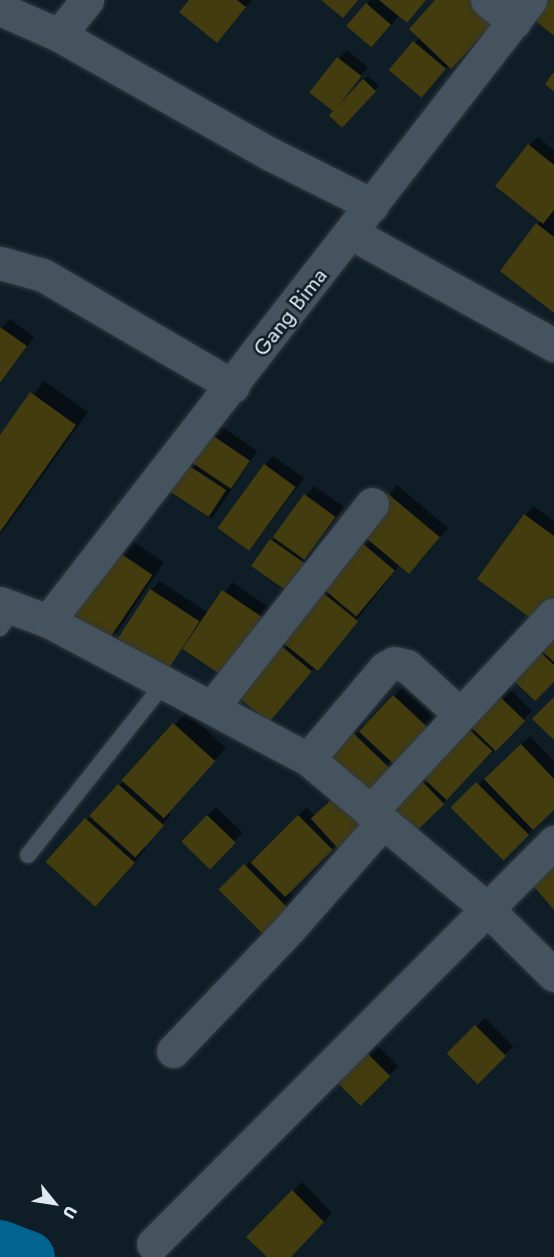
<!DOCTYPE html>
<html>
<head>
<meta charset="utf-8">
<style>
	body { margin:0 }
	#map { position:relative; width:554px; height:1257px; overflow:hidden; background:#0f1d26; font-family:Jost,sans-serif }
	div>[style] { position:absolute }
	.shadow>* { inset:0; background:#0007; transform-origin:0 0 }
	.river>* { height:52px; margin:-26px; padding:0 26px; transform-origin:26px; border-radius:26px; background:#006390 }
	.building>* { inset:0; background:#423c0e; transform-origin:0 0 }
	.roads { filter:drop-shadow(0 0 2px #313940) drop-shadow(0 0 2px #313940) }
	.service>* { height:16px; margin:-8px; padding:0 8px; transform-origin:8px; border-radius:8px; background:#44535d }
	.minor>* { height:33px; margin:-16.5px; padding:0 16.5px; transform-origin:16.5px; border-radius:16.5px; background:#44535d }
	span { translate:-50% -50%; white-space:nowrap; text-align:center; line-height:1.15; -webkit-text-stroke:5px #0f1d26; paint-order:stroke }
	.street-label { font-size:22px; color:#e0e9ef }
	.north { position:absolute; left:24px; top:1173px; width:60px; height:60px; -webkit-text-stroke:4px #0f1d26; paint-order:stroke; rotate:120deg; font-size:16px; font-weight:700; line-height:24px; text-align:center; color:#e0e9ef }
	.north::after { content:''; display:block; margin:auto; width:21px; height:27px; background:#e0e9ef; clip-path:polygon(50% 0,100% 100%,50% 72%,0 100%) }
</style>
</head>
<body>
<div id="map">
	<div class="shadow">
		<div style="clip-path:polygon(191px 0,252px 0,225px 32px)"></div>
		<div style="clip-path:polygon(370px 0,426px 0,400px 15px,380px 38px,367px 4px)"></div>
		<div style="clip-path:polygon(437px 0,449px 65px,430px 87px,391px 69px,420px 37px)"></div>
		<div style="clip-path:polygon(347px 50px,368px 67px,340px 101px,339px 58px)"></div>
		<div style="clip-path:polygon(368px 76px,379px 86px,347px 122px,364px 80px)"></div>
		<div style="clip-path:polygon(538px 137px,554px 150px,554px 311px,537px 224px,541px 221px,529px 145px)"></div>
		<div style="clip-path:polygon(10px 319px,34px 337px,0 384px,0 329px)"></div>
		<div style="clip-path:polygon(44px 381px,88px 412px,0 535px,0 438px)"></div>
		<div style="left:216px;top:423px;width:50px;height:82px;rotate:34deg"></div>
		<div style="clip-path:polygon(273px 456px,304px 478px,250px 549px,265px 465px)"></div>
		<div style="clip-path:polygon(397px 485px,448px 528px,418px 564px,400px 564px,326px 660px,315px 667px,278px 712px,232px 689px)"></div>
		<div style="clip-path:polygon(314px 486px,344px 507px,311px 552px,315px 555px,297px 581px,253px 566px)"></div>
		<div style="clip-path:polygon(534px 506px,554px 521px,554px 595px,525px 515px)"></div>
		<div style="left:125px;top:536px;width:47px;height:93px;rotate:34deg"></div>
		<div style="clip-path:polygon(160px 581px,207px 612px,167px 668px,151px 590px)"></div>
		<div style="clip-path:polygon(232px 582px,270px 608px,234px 662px,187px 650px)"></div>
		<div style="clip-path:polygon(554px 627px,554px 680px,508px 673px)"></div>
		<div style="left:501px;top:681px;width:43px;height:167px;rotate:44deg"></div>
		<div style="clip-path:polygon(403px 687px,438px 720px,371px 801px,321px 753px,356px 718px,365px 727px)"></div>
		<div style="clip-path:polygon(187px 712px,226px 748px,167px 811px,171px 815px,143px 846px,146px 849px,108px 892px,48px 862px)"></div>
		<div style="clip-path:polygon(530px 736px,554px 761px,554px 808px,504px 859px,453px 808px)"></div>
		<div style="left:216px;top:807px;width:37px;height:47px;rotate:44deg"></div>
		<div style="clip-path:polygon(307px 807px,337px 844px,289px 892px,297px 899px,264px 932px,221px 890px)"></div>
		<div style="left:485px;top:1018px;width:40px;height:51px;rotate:45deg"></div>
		<div style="left:377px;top:1045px;width:30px;height:53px;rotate:45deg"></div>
		<div style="clip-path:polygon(302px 1182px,332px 1213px,289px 1257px,269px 1257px,248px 1237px)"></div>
	</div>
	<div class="river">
		<div style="left:0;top:1246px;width:31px;rotate:21deg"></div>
	</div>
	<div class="building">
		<div style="clip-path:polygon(189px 0,237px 0,246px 7px,217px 43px,179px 12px)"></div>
		<div style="clip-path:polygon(321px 0,358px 0,343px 18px)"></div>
		<div style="clip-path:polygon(379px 0,426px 0,407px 23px)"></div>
		<div style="clip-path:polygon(435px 0,477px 0,497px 19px,451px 69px,409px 29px)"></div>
		<div style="clip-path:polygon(538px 0,554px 0,554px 36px,527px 14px)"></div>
		<div style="left:366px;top:3px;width:33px;height:30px;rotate:41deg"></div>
		<div style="left:413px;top:41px;width:43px;height:38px;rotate:40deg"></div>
		<div style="left:337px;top:57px;width:31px;height:45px;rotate:38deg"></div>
		<div style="clip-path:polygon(554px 72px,554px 92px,545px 84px)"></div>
		<div style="left:363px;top:79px;width:18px;height:50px;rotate:43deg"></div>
		<div style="clip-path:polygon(528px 144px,554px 165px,554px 210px,543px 224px,495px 186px)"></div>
		<div style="clip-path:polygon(536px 223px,554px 237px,554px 313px,500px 271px)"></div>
		<div style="clip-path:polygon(0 327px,27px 346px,0 383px)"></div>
		<div style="clip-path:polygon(30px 392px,76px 425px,0 532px,0 435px)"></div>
		<div style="left:206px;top:431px;width:53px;height:34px;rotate:34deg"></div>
		<div style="left:180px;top:460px;width:55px;height:32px;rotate:33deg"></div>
		<div style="left:264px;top:464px;width:39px;height:79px;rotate:36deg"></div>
		<div style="left:387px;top:493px;width:69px;height:48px;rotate:40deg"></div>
		<div style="left:304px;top:494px;width:39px;height:53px;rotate:36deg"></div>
		<div style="clip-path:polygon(524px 514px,554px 536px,554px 597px,536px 622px,477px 579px)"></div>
		<div style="left:355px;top:537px;width:52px;height:60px;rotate:40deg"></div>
		<div style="left:270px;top:539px;width:45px;height:33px;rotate:35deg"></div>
		<div style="left:111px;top:547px;width:50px;height:78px;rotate:34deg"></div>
		<div style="left:317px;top:588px;width:53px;height:64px;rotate:39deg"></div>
		<div style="left:150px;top:589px;width:59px;height:59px;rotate:33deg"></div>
		<div style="left:222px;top:590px;width:48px;height:71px;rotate:34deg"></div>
		<div style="clip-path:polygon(554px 625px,554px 662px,535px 645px)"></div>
		<div style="left:272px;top:638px;width:52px;height:67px;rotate:40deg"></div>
		<div style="clip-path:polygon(533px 645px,554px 665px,554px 682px,535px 701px,506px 673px)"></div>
		<div style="left:492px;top:689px;width:46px;height:42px;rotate:44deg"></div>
		<div style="left:393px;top:695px;width:52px;height:50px;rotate:43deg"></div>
		<div style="clip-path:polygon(554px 697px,554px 740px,532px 719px)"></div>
		<div style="left:458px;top:719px;width:47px;height:67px;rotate:43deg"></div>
		<div style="left:173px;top:723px;width:57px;height:77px;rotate:42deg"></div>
		<div style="left:346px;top:726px;width:72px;height:38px;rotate:44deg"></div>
		<div style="clip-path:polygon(521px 744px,554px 779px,554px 810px,533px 830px,484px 779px)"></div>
		<div style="left:413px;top:772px;width:45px;height:42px;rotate:46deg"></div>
		<div style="left:476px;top:782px;width:75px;height:36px;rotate:45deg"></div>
		<div style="left:118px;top:784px;width:62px;height:43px;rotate:42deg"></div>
		<div style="left:339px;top:793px;width:45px;height:38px;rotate:48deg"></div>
		<div style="left:207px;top:815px;width:40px;height:37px;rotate:44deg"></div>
		<div style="left:298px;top:815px;width:49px;height:67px;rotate:45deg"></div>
		<div style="left:85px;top:818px;width:67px;height:59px;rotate:42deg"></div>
		<div style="clip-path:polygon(551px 862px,554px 866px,554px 910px,529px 881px)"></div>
		<div style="left:244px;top:864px;width:64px;height:36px;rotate:45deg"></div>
		<div style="left:475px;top:1025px;width:44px;height:40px;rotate:45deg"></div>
		<div style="left:367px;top:1053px;width:33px;height:42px;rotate:45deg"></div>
		<div style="clip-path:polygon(292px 1190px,324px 1222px,291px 1257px,267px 1257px,246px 1237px)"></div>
	</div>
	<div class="roads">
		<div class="service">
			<div style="left:0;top:628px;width:26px;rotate:-54deg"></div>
			<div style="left:28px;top:855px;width:221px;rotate:-51.6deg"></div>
		</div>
		<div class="minor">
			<div style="left:487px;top:0;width:35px;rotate:39deg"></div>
			<div style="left:0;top:9px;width:64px;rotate:23.8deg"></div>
			<div style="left:59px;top:35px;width:244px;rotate:29.4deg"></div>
			<div style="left:272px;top:155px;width:112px;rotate:26.6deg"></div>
			<div style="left:59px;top:35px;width:45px;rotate:-51.3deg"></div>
			<div style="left:351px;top:233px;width:232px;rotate:28.9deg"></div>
			<div style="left:0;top:263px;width:45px;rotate:15.6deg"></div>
			<div style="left:43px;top:275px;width:220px;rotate:30.3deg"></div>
			<div style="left:0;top:603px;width:51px;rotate:20.6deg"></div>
			<div style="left:48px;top:621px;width:294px;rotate:28deg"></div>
			<div style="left:308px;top:759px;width:232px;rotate:39.9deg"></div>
			<div style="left:486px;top:908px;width:95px;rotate:44.6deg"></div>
			<div style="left:48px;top:621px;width:786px;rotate:-52.18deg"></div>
			<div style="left:213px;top:706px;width:257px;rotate:-51.8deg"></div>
			<div style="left:308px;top:759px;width:119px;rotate:-49.8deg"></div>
			<div style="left:385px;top:668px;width:10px;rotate:-29deg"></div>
			<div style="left:394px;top:663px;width:13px;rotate:13deg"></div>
			<div style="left:407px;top:666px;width:72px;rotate:42.2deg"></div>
			<div style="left:370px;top:812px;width:270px;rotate:-47.1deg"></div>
			<div style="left:173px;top:1051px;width:168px;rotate:-46.4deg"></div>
			<div style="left:289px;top:929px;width:142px;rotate:-48.7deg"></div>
			<div style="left:153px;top:1244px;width:568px;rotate:-45.07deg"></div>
		</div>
	</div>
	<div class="street-label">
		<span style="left:290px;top:312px;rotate:-52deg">Gang Bima</span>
	</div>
	<div class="north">U</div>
</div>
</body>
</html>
